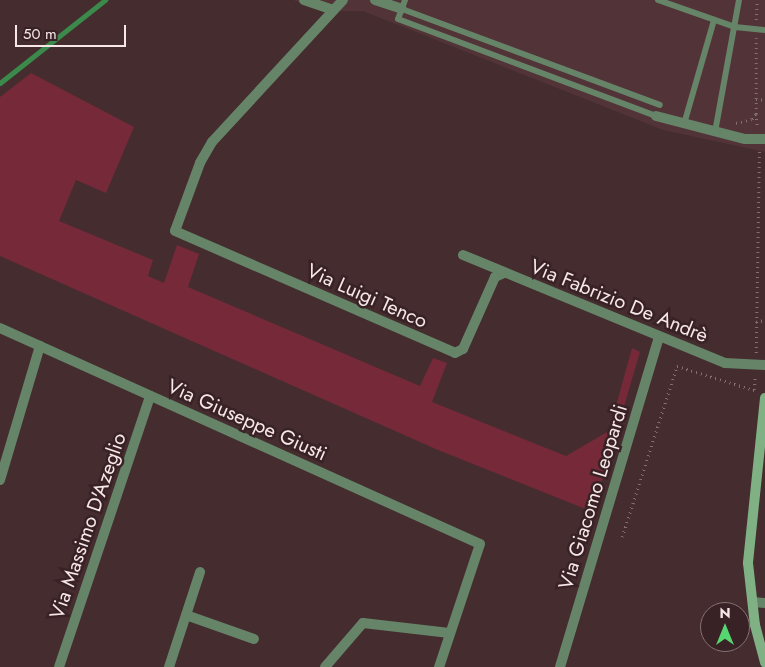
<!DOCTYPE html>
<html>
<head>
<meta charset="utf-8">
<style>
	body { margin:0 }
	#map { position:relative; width:765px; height:667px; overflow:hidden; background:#442c2f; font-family:Jost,sans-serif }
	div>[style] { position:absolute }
	.built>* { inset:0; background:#523337 }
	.green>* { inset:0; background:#762939 }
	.stream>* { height:4.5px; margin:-2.25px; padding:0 2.25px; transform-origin:2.25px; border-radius:2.25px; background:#3b8a4b }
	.path>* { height:2.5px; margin-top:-1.25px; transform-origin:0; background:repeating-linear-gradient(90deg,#846f72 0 1px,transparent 0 5px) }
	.lane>* { height:6px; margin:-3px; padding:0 3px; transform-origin:3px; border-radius:3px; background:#658468 }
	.street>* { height:10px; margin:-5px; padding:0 5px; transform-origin:5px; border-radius:5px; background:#658468 }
	.secondary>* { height:10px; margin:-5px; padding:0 5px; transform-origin:5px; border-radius:5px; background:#7fb185 }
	span { translate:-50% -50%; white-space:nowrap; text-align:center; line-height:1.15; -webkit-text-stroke:5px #392225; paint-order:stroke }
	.street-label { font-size:20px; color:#f7e7e9 }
	.north { position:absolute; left:700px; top:602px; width:50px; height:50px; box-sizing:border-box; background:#392225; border:1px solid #857173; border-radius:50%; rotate:0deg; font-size:14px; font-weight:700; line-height:20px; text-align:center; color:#f7e7e9 }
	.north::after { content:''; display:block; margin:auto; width:18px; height:22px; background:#56d671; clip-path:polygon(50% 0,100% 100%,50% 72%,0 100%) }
	.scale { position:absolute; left:15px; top:25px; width:111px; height:22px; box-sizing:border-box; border:2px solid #f7e7e9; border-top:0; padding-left:6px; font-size:15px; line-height:18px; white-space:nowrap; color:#f7e7e9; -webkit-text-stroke:4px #392225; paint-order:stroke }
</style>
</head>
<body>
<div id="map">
	<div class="built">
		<div style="clip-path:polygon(293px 0,765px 0,765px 152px,663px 130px,363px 11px,322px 11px)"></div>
	</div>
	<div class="green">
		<div style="clip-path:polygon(31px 73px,134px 127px,106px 193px,76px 180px,59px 221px,153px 260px,148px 276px,164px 283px,177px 245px,199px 254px,188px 287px,420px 386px,433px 358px,447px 363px,432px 402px,566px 456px,609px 431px,632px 348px,640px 352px,593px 512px,438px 450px,0 256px,0 97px)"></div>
	</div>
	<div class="stream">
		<div style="left:0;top:83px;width:134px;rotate:-38.3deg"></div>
	</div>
	<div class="path">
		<div style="left:756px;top:20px;width:20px;rotate:-87deg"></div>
		<div style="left:756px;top:99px;width:9px;rotate:6deg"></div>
		<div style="left:756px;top:114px;width:14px;rotate:82deg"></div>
		<div style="left:736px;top:123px;width:16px;rotate:-14deg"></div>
		<div style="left:752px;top:119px;width:6px;rotate:-51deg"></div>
		<div style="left:756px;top:114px;width:76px;rotate:-90deg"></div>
		<div style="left:756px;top:322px;width:9px;rotate:-13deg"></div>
		<div style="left:756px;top:353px;width:202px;rotate:-89.1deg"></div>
		<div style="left:622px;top:537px;width:180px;rotate:-72.2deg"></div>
		<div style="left:677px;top:366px;width:81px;rotate:17.3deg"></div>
		<div style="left:754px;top:390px;width:15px;rotate:-86deg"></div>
	</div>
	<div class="lane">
		<div style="left:405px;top:0;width:20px;rotate:110deg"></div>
		<div style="left:398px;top:19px;width:276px;rotate:20.6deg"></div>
		<div style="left:658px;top:0;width:82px;rotate:19.3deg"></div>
		<div style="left:735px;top:27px;width:30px;rotate:6deg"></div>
		<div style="left:402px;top:9px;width:275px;rotate:20.4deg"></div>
		<div style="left:684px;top:124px;width:108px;rotate:-73.9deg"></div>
		<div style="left:715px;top:132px;width:134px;rotate:-79.7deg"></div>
	</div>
	<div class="street">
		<div style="left:304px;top:0;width:31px;rotate:19deg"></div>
		<div style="left:343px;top:0;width:193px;rotate:132.7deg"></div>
		<div style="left:212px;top:142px;width:24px;rotate:120deg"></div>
		<div style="left:200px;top:163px;width:72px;rotate:110.2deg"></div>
		<div style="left:175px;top:231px;width:305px;rotate:23.5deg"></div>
		<div style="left:455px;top:353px;width:9px;rotate:-27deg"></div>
		<div style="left:463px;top:349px;width:79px;rotate:-66deg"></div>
		<div style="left:495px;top:277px;width:10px;rotate:-24deg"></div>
		<div style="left:375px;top:0;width:28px;rotate:18deg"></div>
		<div style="left:656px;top:116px;width:92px;rotate:14.5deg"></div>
		<div style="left:745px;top:139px;width:20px"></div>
		<div style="left:463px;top:255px;width:283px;rotate:22.4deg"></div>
		<div style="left:725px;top:363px;width:40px;rotate:2.9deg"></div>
		<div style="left:0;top:328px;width:526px;rotate:24.23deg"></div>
		<div style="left:480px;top:544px;width:130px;rotate:108.4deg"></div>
		<div style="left:0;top:480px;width:140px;rotate:-73.4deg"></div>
		<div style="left:753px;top:602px;width:12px;rotate:5deg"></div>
		<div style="left:186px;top:615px;width:72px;rotate:19.4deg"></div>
		<div style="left:59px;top:667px;width:286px;rotate:-71.4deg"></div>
		<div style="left:169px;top:667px;width:100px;rotate:-71.9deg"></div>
		<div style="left:325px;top:667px;width:58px;rotate:-49.2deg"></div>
		<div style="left:363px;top:623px;width:87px;rotate:6.6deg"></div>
		<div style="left:560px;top:667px;width:345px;rotate:-73.3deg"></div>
	</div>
	<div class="secondary">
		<div style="left:765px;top:398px;width:166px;rotate:95.9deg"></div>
		<div style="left:748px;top:563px;width:62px;rotate:83.6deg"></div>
		<div style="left:755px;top:625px;width:39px;rotate:75deg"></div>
	</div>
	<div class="street-label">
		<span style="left:367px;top:296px;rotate:24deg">Via Luigi Tenco</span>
		<span style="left:619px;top:301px;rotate:22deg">Via Fabrizio De Andrè</span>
		<span style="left:247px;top:420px;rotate:24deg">Via Giuseppe Giusti</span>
		<span style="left:593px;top:497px;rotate:-73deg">Via Giacomo Leopardi</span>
		<span style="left:88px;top:526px;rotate:-71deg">Via Massimo D'Azeglio</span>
	</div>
	<div class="north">N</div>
	<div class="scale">50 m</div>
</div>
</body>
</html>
